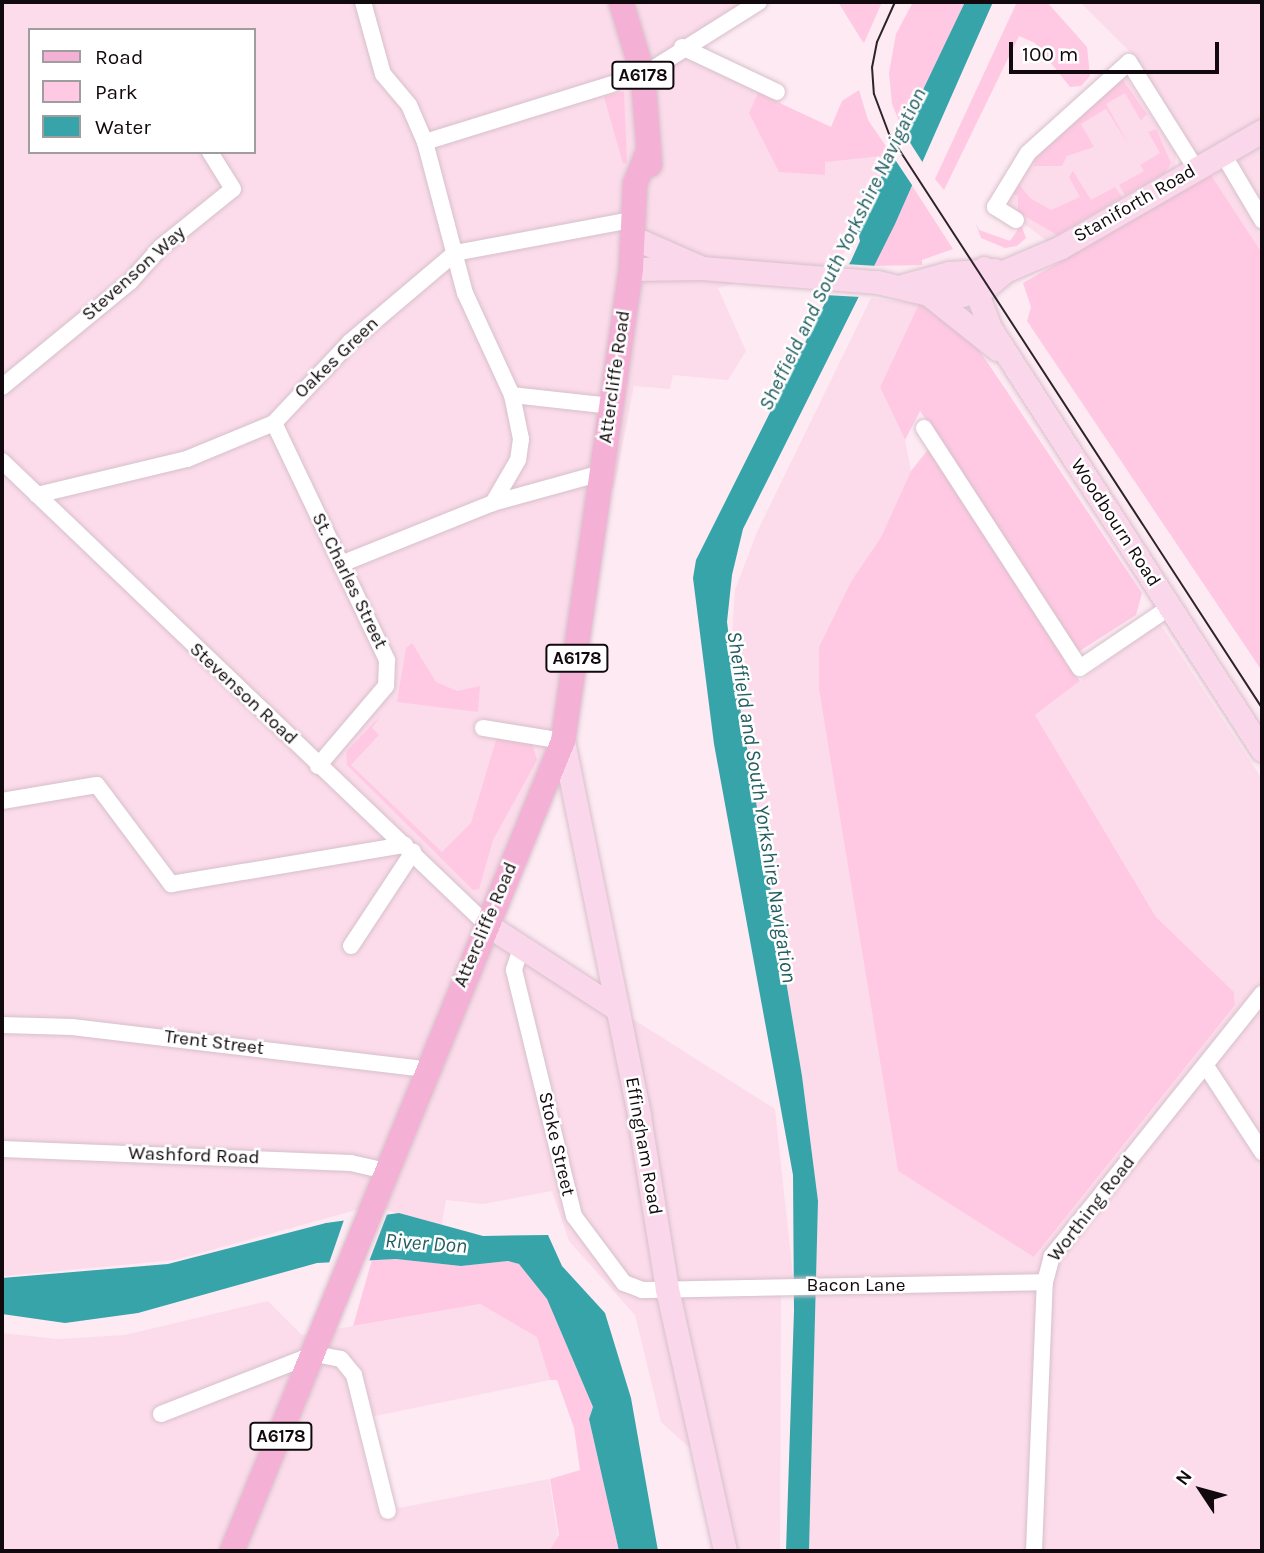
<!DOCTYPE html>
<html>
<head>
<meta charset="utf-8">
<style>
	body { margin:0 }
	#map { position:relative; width:1264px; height:1553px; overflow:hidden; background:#fdeaf3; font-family:Karla,sans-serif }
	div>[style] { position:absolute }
	.built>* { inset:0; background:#fcdceb }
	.green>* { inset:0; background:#ffc9e3 }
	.water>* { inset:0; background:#37a4aa }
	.pier>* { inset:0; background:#fdeaf3 }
	.roads { filter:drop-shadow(0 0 2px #d7c0ca) drop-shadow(0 0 2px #d7c0ca) }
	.street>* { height:16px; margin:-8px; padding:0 8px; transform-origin:8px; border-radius:8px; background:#fff }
	.secondary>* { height:23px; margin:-11.5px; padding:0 11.5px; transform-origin:11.5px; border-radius:11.5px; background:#fad7ea }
	.primary>* { height:24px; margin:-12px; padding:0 12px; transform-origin:12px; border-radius:12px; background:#f5b0d6 }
	.tram>* { height:2px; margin:-1px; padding:0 1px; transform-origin:1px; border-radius:1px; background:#2d2429 }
	span { translate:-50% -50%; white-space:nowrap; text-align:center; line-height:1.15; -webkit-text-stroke:5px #fff; paint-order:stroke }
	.shield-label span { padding:2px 5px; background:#fff; border:2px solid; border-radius:5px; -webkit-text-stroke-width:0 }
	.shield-label { font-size:18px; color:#11090d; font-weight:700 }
	.street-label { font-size:19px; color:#11090d }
	.water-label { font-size:21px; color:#235e61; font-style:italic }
	.frame { position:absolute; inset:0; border:4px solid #11090d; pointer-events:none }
	.legend { position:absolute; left:28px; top:28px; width:228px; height:126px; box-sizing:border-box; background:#fff; border:2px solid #a09d9e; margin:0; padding:9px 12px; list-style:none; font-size:21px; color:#11090d }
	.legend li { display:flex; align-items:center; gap:14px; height:35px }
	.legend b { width:35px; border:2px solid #a09d9e }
	.north { position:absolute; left:1166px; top:1455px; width:70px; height:70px; -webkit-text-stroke:5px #fff; paint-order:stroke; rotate:306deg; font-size:19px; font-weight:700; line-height:28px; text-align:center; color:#11090d }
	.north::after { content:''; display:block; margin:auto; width:24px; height:32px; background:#11090d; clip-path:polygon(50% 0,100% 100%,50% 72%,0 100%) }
	.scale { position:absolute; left:1009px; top:42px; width:210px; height:32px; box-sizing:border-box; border:4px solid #11090d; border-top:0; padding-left:9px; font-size:21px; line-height:24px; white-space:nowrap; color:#11090d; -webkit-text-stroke:5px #fff; paint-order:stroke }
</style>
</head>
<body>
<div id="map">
	<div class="built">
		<div style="clip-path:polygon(evenodd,2px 2px,759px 2px,683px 46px,783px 95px,780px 104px,892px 155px,831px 279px,769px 274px,718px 288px,746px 351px,728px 380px,673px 375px,670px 389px,634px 386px,614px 488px,593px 486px,562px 727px,367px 1207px,175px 1260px,5px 1276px,2px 1274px,2px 2px,30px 30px,254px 30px,254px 152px,30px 152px,30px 30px)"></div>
		<div style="clip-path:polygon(1080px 2px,1262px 2px,1262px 123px,1199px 159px,1135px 57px)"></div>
		<div style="clip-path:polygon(1124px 74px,1176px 154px,1175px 170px,1051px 244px,1011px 214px,1008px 199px,1036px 154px)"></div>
		<div style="clip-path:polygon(1262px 145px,1262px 253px,1211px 175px)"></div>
		<div style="clip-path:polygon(871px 298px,919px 304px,880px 387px,905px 440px,911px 471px,881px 537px,852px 580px,819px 690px,898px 1171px,1035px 1256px,1235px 1005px,1234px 992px,1156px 917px,1035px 715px,1159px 622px,1262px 779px,1262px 1551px,809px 1551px,818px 1201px,802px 1076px,731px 653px,735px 590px,757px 532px)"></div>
		<div style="clip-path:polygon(492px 930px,775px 1109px,794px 1285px,781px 1290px,780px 1551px,728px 1551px,710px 1466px,661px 1422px,635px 1315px,569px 1241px,552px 1191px,483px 1204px,446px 1200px,441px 1228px,381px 1208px)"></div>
		<div style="clip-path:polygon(268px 1301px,302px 1335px,480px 1304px,538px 1337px,550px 1380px,356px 1420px,378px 1512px,549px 1479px,558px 1536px,550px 1551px,2px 1551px,2px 1333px,57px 1339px,125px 1335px)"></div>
	</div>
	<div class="green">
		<div style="clip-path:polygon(838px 2px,882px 2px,864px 43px,861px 39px)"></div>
		<div style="clip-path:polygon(913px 2px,965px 2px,904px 133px,892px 104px,889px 73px,896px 34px)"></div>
		<div style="clip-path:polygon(1017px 2px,1047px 2px,1087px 47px,1090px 76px,1081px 86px,1070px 87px,1035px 43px,1019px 36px,944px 190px,935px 179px)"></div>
		<div style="clip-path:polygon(1122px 79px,1147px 114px,1141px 121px,1125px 93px,1106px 104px,1129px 145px,1106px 109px,1081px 124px,1094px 147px,1067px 156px,1062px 166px,1034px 166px,1036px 154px)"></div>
		<div style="clip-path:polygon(859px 90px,868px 120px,892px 155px,825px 162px,825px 175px,779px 172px,749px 113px,758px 93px,831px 127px,842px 101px)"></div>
		<div style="clip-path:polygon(624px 91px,627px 163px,623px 164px,604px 97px)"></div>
		<div style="clip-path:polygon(1156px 129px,1171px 163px,1165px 173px,1125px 195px,1119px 185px,1144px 171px,1140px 165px,1160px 153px,1148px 132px)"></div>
		<div style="clip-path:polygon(1073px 171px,1091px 200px,1115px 187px,1122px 197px,1057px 235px,1018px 212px,1018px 196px,1013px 194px,1019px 184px,1030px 198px,1051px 210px,1080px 197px,1069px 177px)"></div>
		<div style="clip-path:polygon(1211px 175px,1262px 253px,1262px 671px,1027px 321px,1031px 307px,1023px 283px)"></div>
		<div style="clip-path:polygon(911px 184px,953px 249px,922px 260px,922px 265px,873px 266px)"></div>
		<div style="clip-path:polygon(975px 222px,979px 230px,1010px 241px,1021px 225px,1026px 238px,1017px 246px,1005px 248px,981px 238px)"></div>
		<div style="clip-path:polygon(919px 304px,946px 315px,975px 344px,1142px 593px,1136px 615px,1064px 661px,1080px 681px,1035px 715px,1156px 917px,1234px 992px,1235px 1005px,1034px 1257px,898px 1171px,819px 690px,819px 647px,852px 580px,881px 537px,911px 471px,938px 437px,920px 411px,905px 440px,880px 387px)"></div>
		<div style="clip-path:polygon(412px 643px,436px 682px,457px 691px,480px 686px,478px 712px,397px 702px,406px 648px)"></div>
		<div style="clip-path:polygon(380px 716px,372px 728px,379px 735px,351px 765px,442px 852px,471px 823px,497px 737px,532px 743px,537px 760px,493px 840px,479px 889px,473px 890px,347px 765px,346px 752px)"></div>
		<div style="clip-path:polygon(396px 1259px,461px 1266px,508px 1261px,519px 1264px,547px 1299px,593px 1407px,589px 1419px,619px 1551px,549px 1551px,559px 1535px,550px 1479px,580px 1470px,574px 1428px,557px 1380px,550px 1380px,537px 1337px,480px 1304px,353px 1326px,372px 1260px)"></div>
	</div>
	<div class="water">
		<div style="clip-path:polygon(965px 2px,993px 2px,895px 224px,743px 529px,732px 575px,727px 622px,731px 653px,802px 1076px,818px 1201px,809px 1551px,786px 1551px,794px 1311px,793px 1175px,714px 744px,693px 578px,696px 560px,828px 297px,851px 261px,860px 241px,857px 228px)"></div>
		<div style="clip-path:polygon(399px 1213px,483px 1236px,548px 1235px,562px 1266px,605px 1313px,631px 1398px,658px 1551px,619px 1551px,589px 1419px,593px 1407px,547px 1299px,519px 1264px,508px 1261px,461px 1266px,396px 1259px,317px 1263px,138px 1313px,65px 1323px,2px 1314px,2px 1278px,168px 1264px,326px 1223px)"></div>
	</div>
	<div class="pier">
		<div style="clip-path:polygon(902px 130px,923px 163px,914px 188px,890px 152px)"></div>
		<div style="clip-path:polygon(845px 264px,877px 266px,861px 297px,825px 295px)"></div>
		<div style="clip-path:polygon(388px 1212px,368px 1264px,328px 1266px,345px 1217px)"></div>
	</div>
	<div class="roads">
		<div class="street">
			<div style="left:363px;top:2px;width:75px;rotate:74.5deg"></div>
			<div style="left:383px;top:74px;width:40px;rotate:50deg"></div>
			<div style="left:409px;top:105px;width:40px;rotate:66.6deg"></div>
			<div style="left:425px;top:142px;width:156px;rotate:75.2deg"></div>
			<div style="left:465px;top:293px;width:112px;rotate:65.3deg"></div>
			<div style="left:512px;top:395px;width:45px;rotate:78.4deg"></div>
			<div style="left:521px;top:439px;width:21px;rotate:98deg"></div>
			<div style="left:518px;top:460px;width:50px;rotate:120.2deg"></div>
			<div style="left:682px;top:47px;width:105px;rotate:25.3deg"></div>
			<div style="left:643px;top:75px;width:137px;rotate:-32.2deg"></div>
			<div style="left:425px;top:142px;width:196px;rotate:-17.2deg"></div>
			<div style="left:1223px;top:154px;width:77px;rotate:59.4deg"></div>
			<div style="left:1016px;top:220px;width:25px;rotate:-148deg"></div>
			<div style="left:995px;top:207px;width:63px;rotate:-58.6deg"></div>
			<div style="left:1028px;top:153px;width:136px;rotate:-42deg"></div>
			<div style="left:1129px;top:62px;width:126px;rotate:57.9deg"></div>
			<div style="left:2px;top:387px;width:166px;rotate:-39.4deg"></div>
			<div style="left:130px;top:282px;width:47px;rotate:-48.5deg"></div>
			<div style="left:161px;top:247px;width:92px;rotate:-38.9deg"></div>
			<div style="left:233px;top:189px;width:44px;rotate:-121.9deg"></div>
			<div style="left:512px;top:395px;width:101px;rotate:6.3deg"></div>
			<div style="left:274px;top:423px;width:263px;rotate:64.5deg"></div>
			<div style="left:387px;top:660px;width:26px;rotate:92deg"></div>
			<div style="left:386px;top:686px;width:105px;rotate:130.4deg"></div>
			<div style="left:924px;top:428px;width:286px;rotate:57deg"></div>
			<div style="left:1080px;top:668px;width:109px;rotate:-34.1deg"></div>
			<div style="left:2px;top:461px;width:670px;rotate:43.73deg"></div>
			<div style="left:37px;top:495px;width:154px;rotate:-13.5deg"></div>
			<div style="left:187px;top:459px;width:94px;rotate:-22.5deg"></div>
			<div style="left:274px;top:423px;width:111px;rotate:-46.8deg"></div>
			<div style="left:350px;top:342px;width:138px;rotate:-40.3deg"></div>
			<div style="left:455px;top:253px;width:180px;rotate:-10.6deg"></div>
			<div style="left:341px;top:564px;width:164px;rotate:-21.9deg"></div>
			<div style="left:493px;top:503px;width:112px;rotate:-15.5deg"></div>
			<div style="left:483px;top:728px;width:81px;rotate:9.2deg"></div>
			<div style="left:2px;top:801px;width:96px;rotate:-9.6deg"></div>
			<div style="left:97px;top:785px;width:124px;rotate:53.2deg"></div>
			<div style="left:171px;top:884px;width:237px;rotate:-9.5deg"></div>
			<div style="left:351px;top:946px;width:113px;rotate:-56.6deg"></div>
			<div style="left:521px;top:948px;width:23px;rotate:108deg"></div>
			<div style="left:514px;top:970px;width:253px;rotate:76.3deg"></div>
			<div style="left:574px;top:1216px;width:84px;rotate:53.3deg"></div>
			<div style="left:624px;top:1283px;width:19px;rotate:21deg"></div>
			<div style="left:642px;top:1290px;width:403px;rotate:-1.1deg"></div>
			<div style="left:2px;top:1025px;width:70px;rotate:1.6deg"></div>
			<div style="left:72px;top:1027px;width:356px;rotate:6.8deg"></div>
			<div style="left:1206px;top:1066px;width:103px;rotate:56.9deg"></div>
			<div style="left:2px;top:1149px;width:349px;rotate:2.3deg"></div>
			<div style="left:351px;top:1163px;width:35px;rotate:13deg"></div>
			<div style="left:161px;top:1414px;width:165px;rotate:-21.3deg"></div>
			<div style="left:315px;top:1354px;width:26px;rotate:11deg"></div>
			<div style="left:341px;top:1359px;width:21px;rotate:51deg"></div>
			<div style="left:354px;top:1375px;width:140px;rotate:76deg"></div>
			<div style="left:1034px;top:1551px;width:269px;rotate:-87.7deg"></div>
			<div style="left:1045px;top:1282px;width:27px;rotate:-75deg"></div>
			<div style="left:1052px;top:1256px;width:336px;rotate:-51.3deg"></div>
		</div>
		<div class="secondary">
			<div style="left:631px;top:244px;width:12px;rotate:-9deg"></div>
			<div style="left:643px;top:242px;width:64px;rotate:23.8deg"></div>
			<div style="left:984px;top:268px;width:24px;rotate:109deg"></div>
			<div style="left:976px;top:291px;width:40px;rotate:69deg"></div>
			<div style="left:990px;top:328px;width:502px;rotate:57.2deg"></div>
			<div style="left:631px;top:269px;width:71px;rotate:-0.8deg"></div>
			<div style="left:702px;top:268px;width:176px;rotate:4.6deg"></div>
			<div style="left:877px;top:282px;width:52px;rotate:13.2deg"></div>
			<div style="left:928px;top:294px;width:34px;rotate:2deg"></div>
			<div style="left:962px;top:295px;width:25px;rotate:-18deg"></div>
			<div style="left:986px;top:287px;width:25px;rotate:-40deg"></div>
			<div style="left:1005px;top:271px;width:61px;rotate:-23.2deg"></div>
			<div style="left:1061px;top:247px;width:232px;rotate:-30deg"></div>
			<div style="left:905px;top:285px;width:46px;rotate:-15.3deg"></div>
			<div style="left:949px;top:273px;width:46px;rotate:-3.7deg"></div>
			<div style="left:928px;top:294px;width:88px;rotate:38.6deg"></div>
			<div style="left:563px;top:741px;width:383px;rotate:78.5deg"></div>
			<div style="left:639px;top:1116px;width:175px;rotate:80.8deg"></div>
			<div style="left:667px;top:1289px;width:268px;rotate:77.5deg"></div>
			<div style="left:486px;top:924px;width:156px;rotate:33deg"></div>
		</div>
		<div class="primary">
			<div style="left:621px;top:2px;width:76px;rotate:73.2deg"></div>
			<div style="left:643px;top:75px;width:90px;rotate:85.6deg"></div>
			<div style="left:232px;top:1551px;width:875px;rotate:-67.77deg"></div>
			<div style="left:563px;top:741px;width:477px;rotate:-81.8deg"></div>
			<div style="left:631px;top:269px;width:85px;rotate:-87.3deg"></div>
			<div style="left:635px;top:184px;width:37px;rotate:-68deg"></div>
		</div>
	</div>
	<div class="tram">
		<div style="left:895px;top:2px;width:44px;rotate:114.2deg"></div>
		<div style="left:877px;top:42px;width:25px;rotate:101deg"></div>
		<div style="left:872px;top:67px;width:27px;rotate:86deg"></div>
		<div style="left:874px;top:94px;width:43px;rotate:69.4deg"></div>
		<div style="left:889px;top:134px;width:685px;rotate:56.98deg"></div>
	</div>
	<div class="shield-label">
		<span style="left:643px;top:75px">A6178</span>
		<span style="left:577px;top:658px">A6178</span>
		<span style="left:281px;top:1436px">A6178</span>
	</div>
	<div class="street-label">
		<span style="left:1135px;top:204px;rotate:-30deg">Staniforth Road</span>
		<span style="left:134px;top:274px;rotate:-42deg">Stevenson Way</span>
		<span style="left:337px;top:358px;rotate:-44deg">Oakes Green</span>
		<span style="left:615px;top:377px;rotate:-82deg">Attercliffe Road</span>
		<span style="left:1115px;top:523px;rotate:57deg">Woodbourn Road</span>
		<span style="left:349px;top:581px;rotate:64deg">St. Charles Street</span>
		<span style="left:243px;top:694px;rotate:43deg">Stevenson Road</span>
		<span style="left:486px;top:925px;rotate:-67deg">Attercliffe Road</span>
		<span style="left:214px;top:1043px;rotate:7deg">Trent Street</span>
		<span style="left:556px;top:1144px;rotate:77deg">Stoke Street</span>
		<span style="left:643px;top:1146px;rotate:80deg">Effingham Road</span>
		<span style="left:194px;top:1156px;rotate:2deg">Washford Road</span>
		<span style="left:1092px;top:1209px;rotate:-52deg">Worthing Road</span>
		<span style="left:856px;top:1286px">Bacon Lane</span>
	</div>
	<div class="water-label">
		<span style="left:842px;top:249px;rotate:-64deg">Sheffield and South Yorkshire Navigation</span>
		<span style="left:762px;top:807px;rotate:81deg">Sheffield and South Yorkshire Navigation</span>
		<span style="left:426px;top:1243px;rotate:4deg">River Don</span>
	</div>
	<div class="frame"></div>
	<ul class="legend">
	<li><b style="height:9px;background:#f5b0d6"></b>Road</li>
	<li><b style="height:19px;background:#ffc9e3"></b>Park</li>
	<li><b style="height:19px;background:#37a4aa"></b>Water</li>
	</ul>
	<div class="north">N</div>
	<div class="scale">100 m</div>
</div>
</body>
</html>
